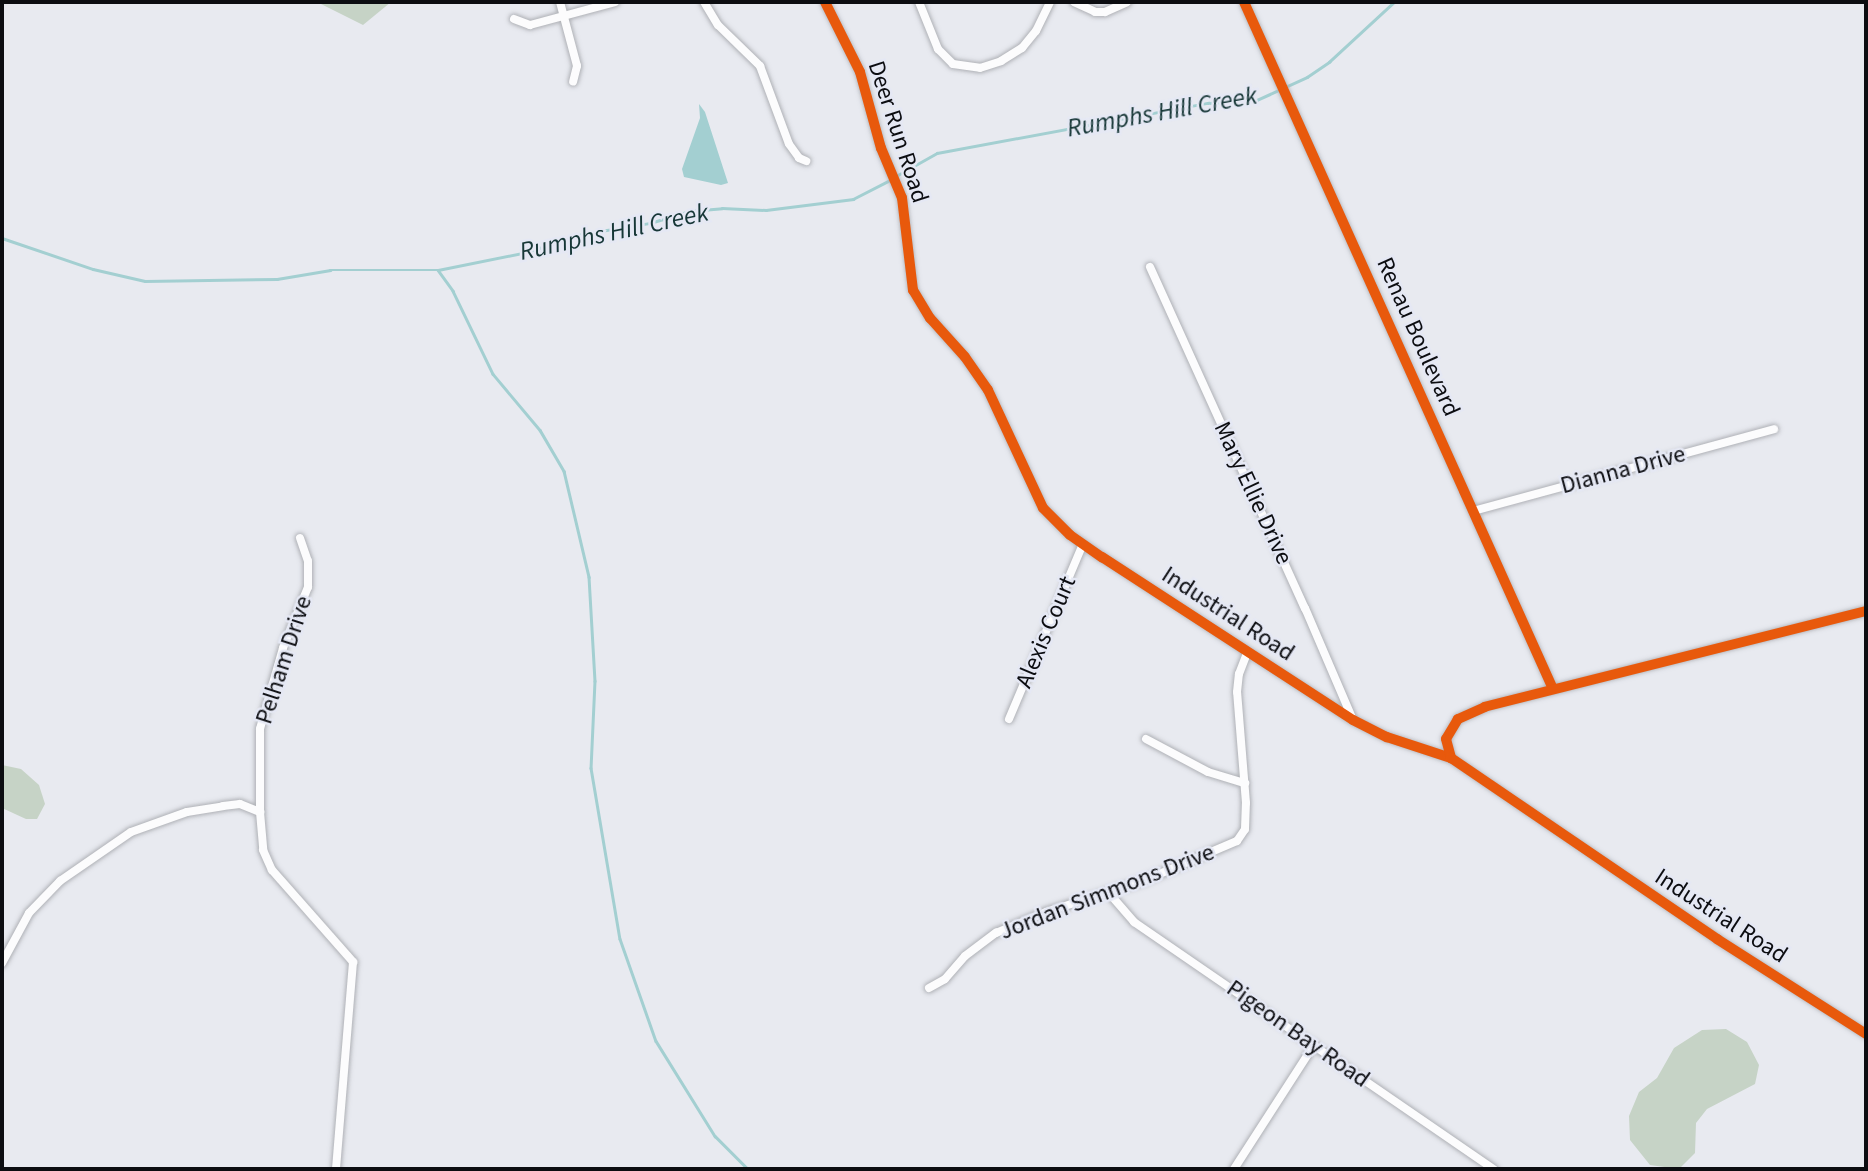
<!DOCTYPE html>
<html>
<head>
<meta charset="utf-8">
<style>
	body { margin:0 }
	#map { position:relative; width:1868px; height:1171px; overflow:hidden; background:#e8eaf0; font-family:"Source Sans 3",sans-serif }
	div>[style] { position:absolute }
	.green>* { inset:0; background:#c6d3c6 }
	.water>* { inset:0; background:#a3cfd1 }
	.stream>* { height:2.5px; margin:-1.25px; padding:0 1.25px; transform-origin:1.25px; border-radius:1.25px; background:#a3cfd1 }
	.roads { filter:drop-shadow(0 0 2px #afb1b6) drop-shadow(0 0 2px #afb1b6) }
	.street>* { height:8px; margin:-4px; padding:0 4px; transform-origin:4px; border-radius:4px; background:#fcfcfd }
	.cycleway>* { height:10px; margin:-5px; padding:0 5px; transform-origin:5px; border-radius:5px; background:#e8590c }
	span { translate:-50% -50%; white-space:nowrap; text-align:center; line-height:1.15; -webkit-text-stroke:5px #e5e8f4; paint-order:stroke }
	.street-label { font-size:24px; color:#0c0d11 }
	.water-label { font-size:26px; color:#173737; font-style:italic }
	.frame { position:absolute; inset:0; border:4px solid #0c0d11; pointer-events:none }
</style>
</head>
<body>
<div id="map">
	<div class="green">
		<div style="clip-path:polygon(317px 2px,391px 2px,363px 25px)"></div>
		<div style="clip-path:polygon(2px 765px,21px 769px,39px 785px,45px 804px,37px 819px,26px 819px,2px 808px)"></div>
		<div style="clip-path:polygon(1726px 1029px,1747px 1042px,1759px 1065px,1755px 1084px,1707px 1109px,1696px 1123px,1695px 1153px,1679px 1169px,1650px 1165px,1630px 1140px,1629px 1116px,1639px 1092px,1657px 1078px,1674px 1048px,1702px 1030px)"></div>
	</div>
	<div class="water">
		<div style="clip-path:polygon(699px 104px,705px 112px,728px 183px,721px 185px,684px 177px,682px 169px,700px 118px)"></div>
	</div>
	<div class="stream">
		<div style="left:896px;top:176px;width:47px;rotate:-29.3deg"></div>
		<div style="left:937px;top:153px;width:276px;rotate:-10.5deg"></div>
		<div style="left:1208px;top:103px;width:49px;rotate:-3.5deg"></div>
		<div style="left:1257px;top:100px;width:55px;rotate:-24.7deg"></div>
		<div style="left:1307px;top:77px;width:27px;rotate:-34deg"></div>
		<div style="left:1329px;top:62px;width:88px;rotate:-42.7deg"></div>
		<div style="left:2px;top:238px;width:96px;rotate:18.8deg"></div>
		<div style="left:93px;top:269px;width:53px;rotate:13deg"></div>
		<div style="left:145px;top:281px;width:132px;rotate:-0.9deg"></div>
		<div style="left:277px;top:279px;width:54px;rotate:-9.6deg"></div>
		<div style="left:330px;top:270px;width:108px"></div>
		<div style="left:438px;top:270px;width:91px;rotate:-11.4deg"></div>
		<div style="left:527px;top:252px;width:58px;rotate:-18.1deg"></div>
		<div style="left:582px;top:234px;width:69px;rotate:-9.2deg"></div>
		<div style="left:650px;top:223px;width:42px;rotate:-16.7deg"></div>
		<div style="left:690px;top:211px;width:32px;rotate:-5deg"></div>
		<div style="left:722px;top:208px;width:44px;rotate:2.6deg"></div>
		<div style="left:766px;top:210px;width:88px;rotate:-7.2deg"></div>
		<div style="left:853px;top:199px;width:42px;rotate:-27.2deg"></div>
		<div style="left:438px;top:270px;width:26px;rotate:54deg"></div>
		<div style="left:453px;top:291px;width:92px;rotate:64.3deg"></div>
		<div style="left:493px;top:374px;width:73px;rotate:50deg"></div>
		<div style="left:540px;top:430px;width:48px;rotate:59.7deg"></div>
		<div style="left:564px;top:471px;width:109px;rotate:76.7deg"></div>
		<div style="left:589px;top:577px;width:104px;rotate:86.7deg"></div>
		<div style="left:595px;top:681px;width:87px;rotate:92.6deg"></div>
		<div style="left:591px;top:768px;width:173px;rotate:80.4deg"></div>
		<div style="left:620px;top:939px;width:108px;rotate:70.6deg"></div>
		<div style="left:656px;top:1041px;width:112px;rotate:58.2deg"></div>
		<div style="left:715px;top:1136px;width:47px;rotate:45deg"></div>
	</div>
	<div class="roads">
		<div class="street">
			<div style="left:560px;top:2px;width:66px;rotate:75.1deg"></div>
			<div style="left:577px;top:66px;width:16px;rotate:104deg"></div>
			<div style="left:704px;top:2px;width:27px;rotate:59deg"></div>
			<div style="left:718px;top:25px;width:59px;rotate:44.3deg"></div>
			<div style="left:760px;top:66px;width:83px;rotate:69.6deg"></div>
			<div style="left:789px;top:144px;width:17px;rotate:54deg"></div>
			<div style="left:799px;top:158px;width:8px;rotate:23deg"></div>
			<div style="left:825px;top:2px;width:78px;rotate:63.4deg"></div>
			<div style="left:860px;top:72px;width:79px;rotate:74.6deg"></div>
			<div style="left:881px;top:148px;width:54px;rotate:67.2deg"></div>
			<div style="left:902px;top:198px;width:93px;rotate:83.2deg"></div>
			<div style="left:913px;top:290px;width:33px;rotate:59deg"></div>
			<div style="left:930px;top:318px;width:52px;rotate:48.1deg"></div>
			<div style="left:965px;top:357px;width:40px;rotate:55.1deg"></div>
			<div style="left:988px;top:390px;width:130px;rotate:65deg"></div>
			<div style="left:1043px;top:508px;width:38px;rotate:45deg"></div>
			<div style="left:1070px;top:535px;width:39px;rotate:35deg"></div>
			<div style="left:1102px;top:557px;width:299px;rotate:33deg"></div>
			<div style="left:1353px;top:720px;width:38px;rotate:27deg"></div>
			<div style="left:1387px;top:737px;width:67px;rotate:18.2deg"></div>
			<div style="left:919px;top:2px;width:51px;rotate:68deg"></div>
			<div style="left:938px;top:49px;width:21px;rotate:45deg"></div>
			<div style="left:953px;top:64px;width:27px;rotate:8deg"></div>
			<div style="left:980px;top:68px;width:22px;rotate:-18deg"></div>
			<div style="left:1001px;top:61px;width:25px;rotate:-32deg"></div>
			<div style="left:1022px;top:48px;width:22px;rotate:-51deg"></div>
			<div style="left:1036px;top:31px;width:32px;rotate:-64deg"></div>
			<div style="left:1074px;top:2px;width:23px;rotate:25deg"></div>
			<div style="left:1095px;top:12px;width:10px"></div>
			<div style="left:1105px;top:12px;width:24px;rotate:-24deg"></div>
			<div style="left:1244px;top:2px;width:753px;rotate:65.78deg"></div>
			<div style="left:514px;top:19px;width:17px;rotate:21deg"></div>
			<div style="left:530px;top:25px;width:88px;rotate:-15.1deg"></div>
			<div style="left:1150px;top:267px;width:375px;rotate:65.6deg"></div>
			<div style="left:1305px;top:608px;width:122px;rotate:66.8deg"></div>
			<div style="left:1473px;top:511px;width:312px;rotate:-15.2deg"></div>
			<div style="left:300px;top:538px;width:24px;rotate:71deg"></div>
			<div style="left:308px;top:561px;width:26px;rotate:90deg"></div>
			<div style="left:308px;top:587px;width:66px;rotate:112.3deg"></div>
			<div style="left:283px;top:648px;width:84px;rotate:105.9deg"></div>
			<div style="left:260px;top:729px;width:83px;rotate:90deg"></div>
			<div style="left:260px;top:812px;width:38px;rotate:85deg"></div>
			<div style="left:263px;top:850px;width:22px;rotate:66deg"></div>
			<div style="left:272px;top:870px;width:123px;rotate:48.6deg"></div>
			<div style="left:353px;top:962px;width:208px;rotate:94.7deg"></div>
			<div style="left:1866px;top:611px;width:393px;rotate:165.9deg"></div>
			<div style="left:1485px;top:707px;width:30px;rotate:156deg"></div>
			<div style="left:1458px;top:719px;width:23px;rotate:121deg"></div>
			<div style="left:1446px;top:739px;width:20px;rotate:75deg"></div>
			<div style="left:1451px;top:758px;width:322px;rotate:34.2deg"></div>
			<div style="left:1717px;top:939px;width:177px;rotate:32.5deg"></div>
			<div style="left:1009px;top:719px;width:190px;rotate:-67.1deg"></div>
			<div style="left:1146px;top:739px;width:70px;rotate:28deg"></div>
			<div style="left:1208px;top:772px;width:39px;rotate:17deg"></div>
			<div style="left:1108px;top:892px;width:40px;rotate:49deg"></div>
			<div style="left:1134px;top:922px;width:437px;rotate:34.5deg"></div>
			<div style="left:2px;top:963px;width:57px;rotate:-61.6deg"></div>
			<div style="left:29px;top:913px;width:45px;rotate:-45.9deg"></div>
			<div style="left:60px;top:881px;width:86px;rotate:-34.6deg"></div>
			<div style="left:131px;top:832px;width:59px;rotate:-19.7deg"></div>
			<div style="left:187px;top:812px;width:36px;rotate:-9deg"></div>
			<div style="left:223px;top:806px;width:17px;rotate:-7deg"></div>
			<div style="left:240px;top:804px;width:22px;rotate:22deg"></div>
			<div style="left:929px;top:988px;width:18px;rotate:-29deg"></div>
			<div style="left:945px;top:979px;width:30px;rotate:-49deg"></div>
			<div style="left:965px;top:956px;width:39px;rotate:-37deg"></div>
			<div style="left:996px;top:933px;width:54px;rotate:-22.8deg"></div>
			<div style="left:1046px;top:912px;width:102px;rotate:-17.7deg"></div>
			<div style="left:1143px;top:881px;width:102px;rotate:-23.1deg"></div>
			<div style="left:1237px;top:841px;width:14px;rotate:-56deg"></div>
			<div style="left:1245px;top:829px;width:26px;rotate:-88deg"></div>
			<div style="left:1246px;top:803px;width:111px;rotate:-94.6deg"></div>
			<div style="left:1237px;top:692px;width:18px;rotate:-84deg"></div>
			<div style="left:1239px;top:674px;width:22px;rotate:-69deg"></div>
			<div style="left:1234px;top:1169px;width:148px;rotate:-57.2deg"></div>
		</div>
	</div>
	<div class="cycleway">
		<div style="left:825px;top:2px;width:78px;rotate:63.4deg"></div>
		<div style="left:860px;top:72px;width:79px;rotate:74.6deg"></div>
		<div style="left:881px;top:148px;width:54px;rotate:67.2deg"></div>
		<div style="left:902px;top:198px;width:93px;rotate:83.2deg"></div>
		<div style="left:913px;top:290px;width:33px;rotate:59deg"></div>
		<div style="left:930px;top:318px;width:52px;rotate:48.1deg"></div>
		<div style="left:965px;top:357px;width:40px;rotate:55.1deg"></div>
		<div style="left:988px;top:390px;width:130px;rotate:65deg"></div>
		<div style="left:1043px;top:508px;width:38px;rotate:45deg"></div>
		<div style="left:1070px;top:535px;width:39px;rotate:35deg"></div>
		<div style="left:1102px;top:557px;width:299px;rotate:33deg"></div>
		<div style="left:1353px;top:720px;width:38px;rotate:27deg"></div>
		<div style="left:1387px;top:737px;width:67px;rotate:18.2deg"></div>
		<div style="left:1244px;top:2px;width:753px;rotate:65.78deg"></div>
		<div style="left:1866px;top:611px;width:393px;rotate:165.9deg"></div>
		<div style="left:1485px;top:707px;width:30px;rotate:156deg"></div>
		<div style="left:1458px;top:719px;width:23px;rotate:121deg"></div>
		<div style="left:1446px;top:739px;width:20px;rotate:75deg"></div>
		<div style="left:1451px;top:758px;width:322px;rotate:34.2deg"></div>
		<div style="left:1717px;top:939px;width:177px;rotate:32.5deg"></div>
	</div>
	<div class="street-label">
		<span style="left:898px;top:132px;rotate:72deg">Deer Run Road</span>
		<span style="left:1418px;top:337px;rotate:66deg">Renau Boulevard</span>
		<span style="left:1623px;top:470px;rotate:-15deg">Dianna Drive</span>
		<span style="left:1253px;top:493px;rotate:65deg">Mary Ellie Drive</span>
		<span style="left:1228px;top:614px;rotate:33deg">Industrial Road</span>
		<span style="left:1046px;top:632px;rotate:-67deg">Alexis Court</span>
		<span style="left:284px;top:660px;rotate:-72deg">Pelham Drive</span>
		<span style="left:1107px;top:892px;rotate:-21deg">Jordan Simmons Drive</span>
		<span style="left:1721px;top:916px;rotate:33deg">Industrial Road</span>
		<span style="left:1298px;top:1034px;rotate:35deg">Pigeon Bay Road</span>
	</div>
	<div class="water-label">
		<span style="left:1162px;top:112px;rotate:-10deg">Rumphs Hill Creek</span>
		<span style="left:614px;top:232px;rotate:-12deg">Rumphs Hill Creek</span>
	</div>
	<div class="frame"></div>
</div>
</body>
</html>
